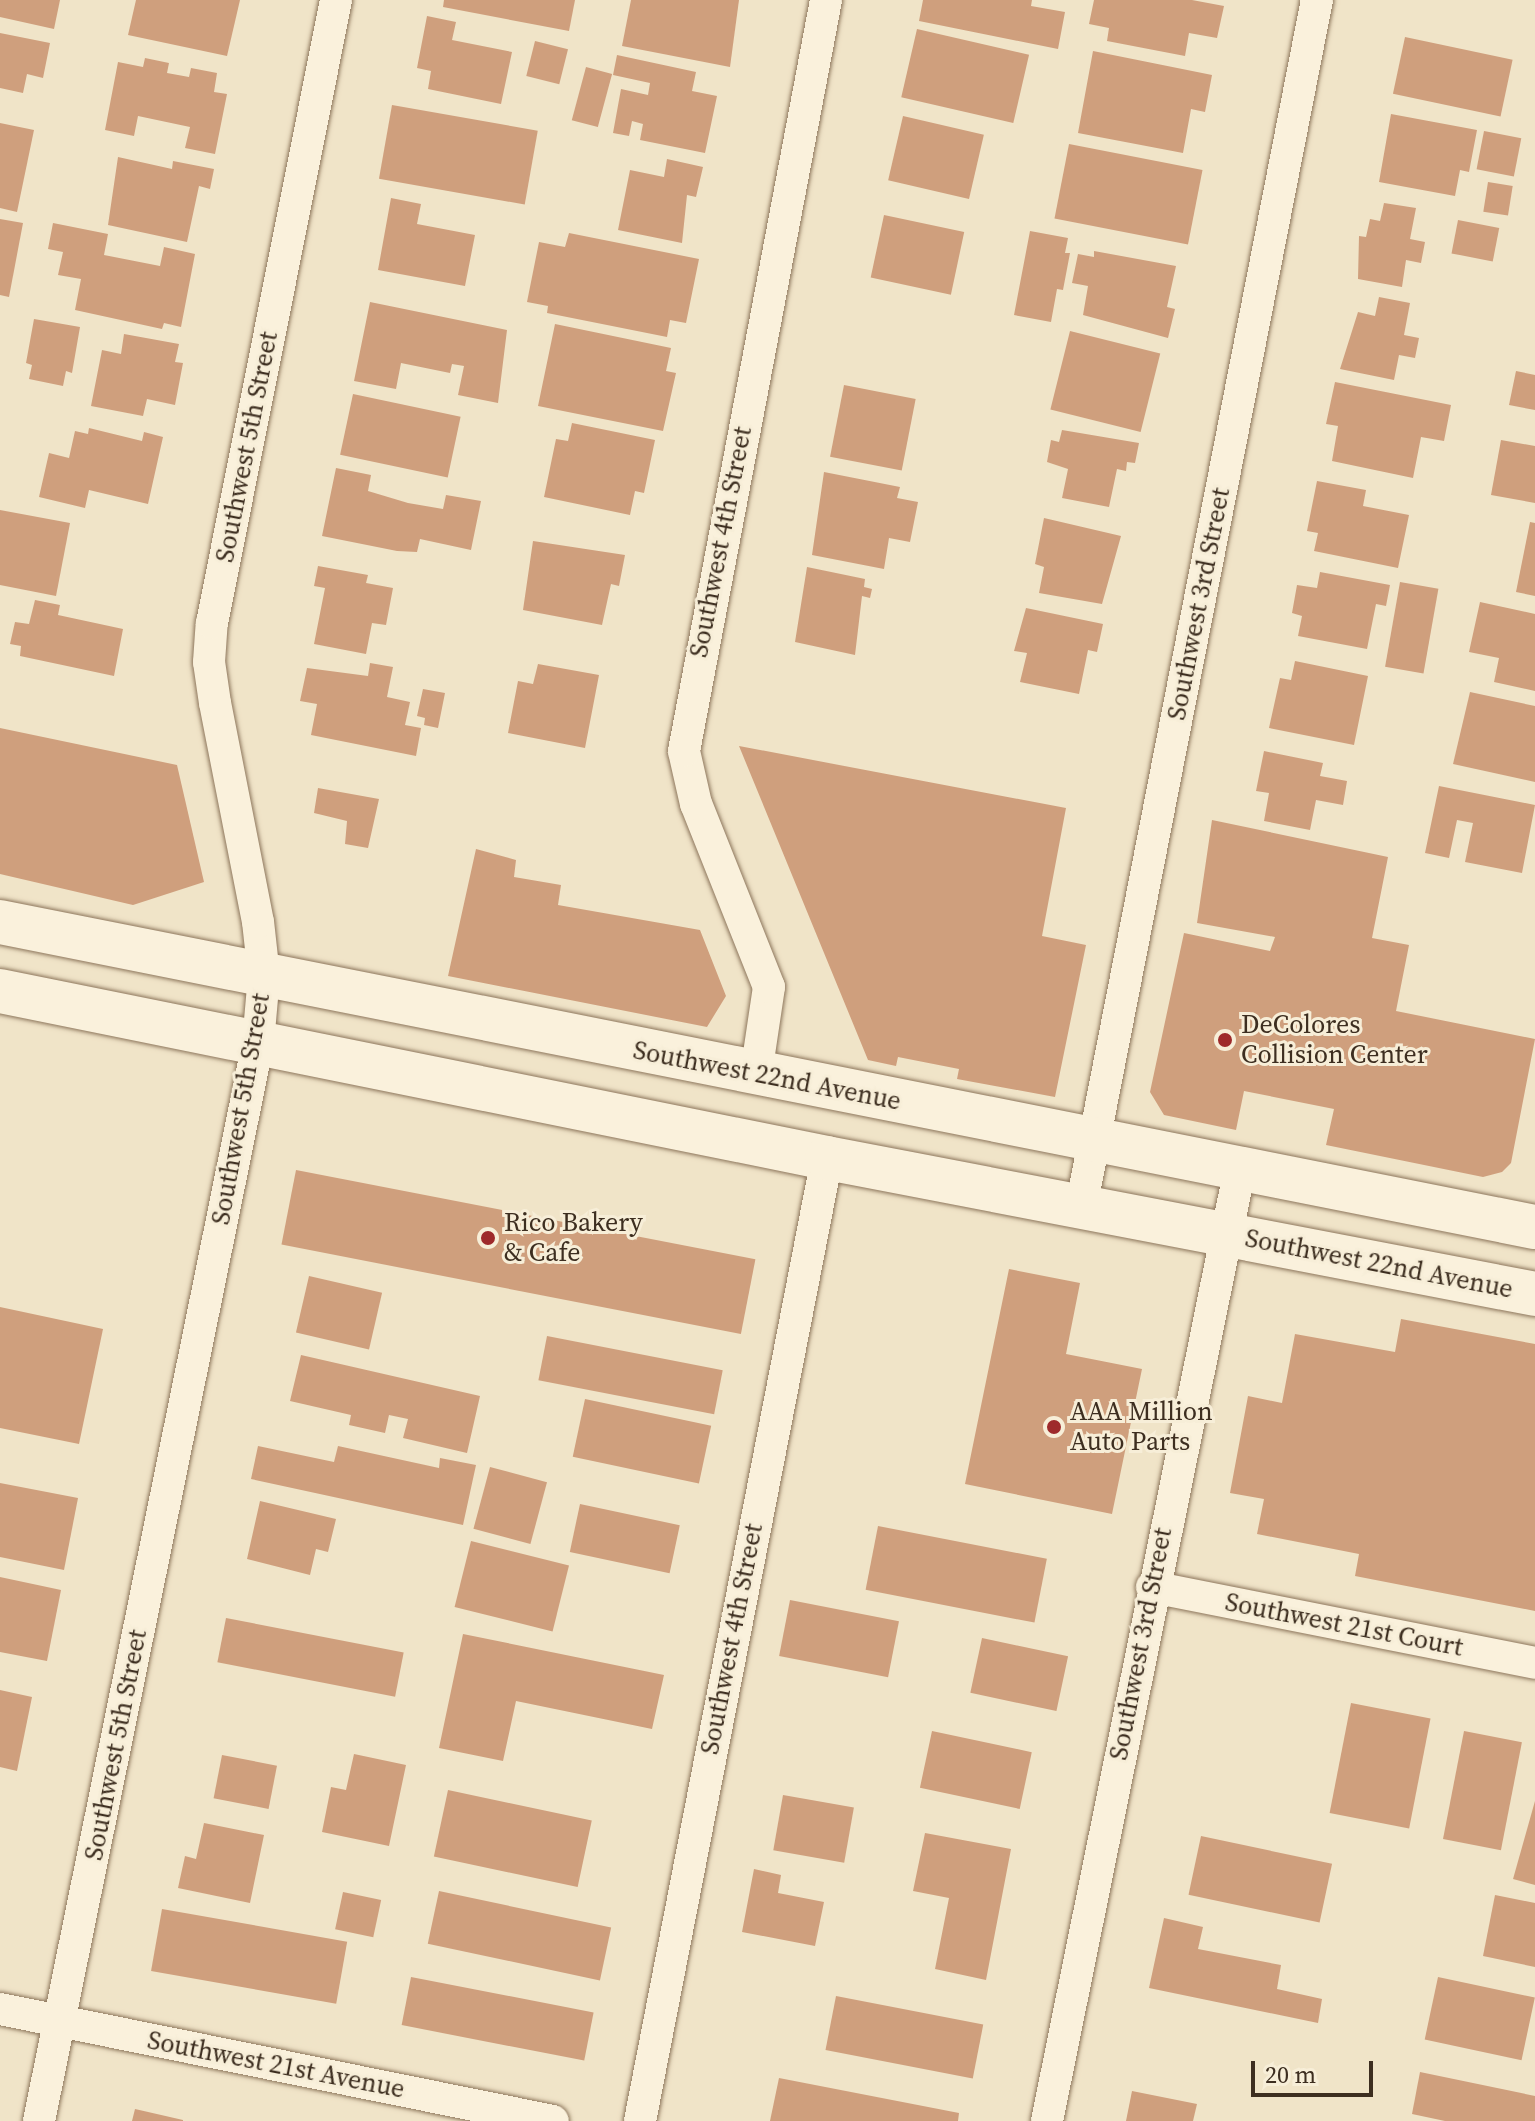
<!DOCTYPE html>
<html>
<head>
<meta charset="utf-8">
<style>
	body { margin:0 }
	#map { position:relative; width:1535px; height:2121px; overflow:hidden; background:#f0e4c8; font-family:"Source Serif 4",serif }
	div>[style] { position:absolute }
	.building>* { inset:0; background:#cf9f7d; transform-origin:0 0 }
	.roads { filter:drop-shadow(0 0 2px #8d765c) drop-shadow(0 0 2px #8d765c) }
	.street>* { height:32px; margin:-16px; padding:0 16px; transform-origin:16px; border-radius:16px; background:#faf1dc }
	.secondary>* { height:44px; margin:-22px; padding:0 22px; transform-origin:22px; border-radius:22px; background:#faf1dc }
	.dots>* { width:22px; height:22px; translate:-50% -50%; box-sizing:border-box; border:4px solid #f7eed8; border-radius:50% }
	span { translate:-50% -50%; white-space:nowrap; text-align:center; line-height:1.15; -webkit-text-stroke:6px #f7eed8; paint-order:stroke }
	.street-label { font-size:26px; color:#3d2e20 }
	.poi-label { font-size:26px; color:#3d2e20 }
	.left { translate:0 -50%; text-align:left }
	.scale { position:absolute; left:1251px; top:2061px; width:122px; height:36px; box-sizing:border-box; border:4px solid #3d2e20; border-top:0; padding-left:10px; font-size:24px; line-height:28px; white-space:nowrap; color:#3d2e20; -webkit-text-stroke:6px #f7eed8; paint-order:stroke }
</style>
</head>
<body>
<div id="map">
	<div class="building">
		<div style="clip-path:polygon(0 0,60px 0,54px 29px,0 17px)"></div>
		<div style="clip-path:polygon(136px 0,240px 0,227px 56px,128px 35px)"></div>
		<div style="clip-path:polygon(444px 0,575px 0,569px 31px,443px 7px)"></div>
		<div style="clip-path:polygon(631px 0,739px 0,730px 67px,622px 46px)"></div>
		<div style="clip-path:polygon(923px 0,1032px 0,1031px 6px,1065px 12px,1058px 49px,919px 21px)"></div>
		<div style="clip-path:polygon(1094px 0,1192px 0,1224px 6px,1217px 38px,1189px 33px,1185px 56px,1107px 41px,1109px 28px,1089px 24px)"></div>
		<div style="clip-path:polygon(427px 16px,456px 22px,452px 40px,512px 52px,501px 104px,428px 89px,431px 71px,417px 68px)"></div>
		<div style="left:917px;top:29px;width:115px;height:70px;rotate:13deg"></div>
		<div style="clip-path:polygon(0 33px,50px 43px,43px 78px,27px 74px,23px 93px,0 88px)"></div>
		<div style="left:1405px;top:37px;width:110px;height:58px;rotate:12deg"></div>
		<div style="left:535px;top:41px;width:34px;height:36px;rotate:14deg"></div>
		<div style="clip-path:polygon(1093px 51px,1212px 75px,1205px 112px,1191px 109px,1183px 153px,1078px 133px)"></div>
		<div style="clip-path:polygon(617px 55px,696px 72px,692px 91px,717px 96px,705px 153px,640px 140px,643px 124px,632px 121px,629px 136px,613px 133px,621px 89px,648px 95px,650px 83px,613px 75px)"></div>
		<div style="clip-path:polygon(145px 58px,169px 63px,167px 73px,189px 77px,191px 68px,217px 73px,214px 92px,227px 94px,215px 154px,185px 148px,190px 127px,138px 116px,134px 136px,105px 130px,118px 62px,143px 67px)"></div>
		<div style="left:586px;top:67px;width:27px;height:55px;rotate:15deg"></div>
		<div style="left:392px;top:105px;width:148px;height:75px;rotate:10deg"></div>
		<div style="clip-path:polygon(1391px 114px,1477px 130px,1469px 172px,1460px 170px,1455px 196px,1379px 182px)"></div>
		<div style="left:903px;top:116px;width:83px;height:66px;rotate:13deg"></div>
		<div style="clip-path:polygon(0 123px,34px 130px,17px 212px,0 208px)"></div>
		<div style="left:1484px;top:131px;width:38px;height:39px;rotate:11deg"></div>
		<div style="left:1069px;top:144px;width:136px;height:76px;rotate:11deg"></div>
		<div style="clip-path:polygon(118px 157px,172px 169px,173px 161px,214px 169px,210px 189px,199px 186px,187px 242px,108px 225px)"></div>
		<div style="clip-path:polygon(667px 159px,703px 167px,696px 197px,687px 195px,682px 243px,618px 230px,630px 170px,664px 177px)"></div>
		<div style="left:1488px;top:182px;width:25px;height:30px;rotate:9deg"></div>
		<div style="clip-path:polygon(391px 198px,421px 204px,417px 224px,475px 235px,465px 286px,378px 270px)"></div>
		<div style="clip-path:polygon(1384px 203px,1416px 208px,1410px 239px,1425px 242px,1421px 263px,1406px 260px,1402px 287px,1358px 279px,1359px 236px,1366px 237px,1370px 219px,1380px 221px)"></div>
		<div style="left:884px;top:215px;width:82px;height:64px;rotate:12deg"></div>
		<div style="clip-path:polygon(0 219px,23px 223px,9px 297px,0 295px)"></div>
		<div style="left:1458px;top:220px;width:42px;height:34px;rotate:11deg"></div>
		<div style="clip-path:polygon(53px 223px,108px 234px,104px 255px,160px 266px,164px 247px,195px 254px,181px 327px,164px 323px,162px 329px,75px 310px,81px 279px,58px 275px,63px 252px,48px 249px)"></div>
		<div style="clip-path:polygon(1030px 231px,1068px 238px,1065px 253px,1070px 253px,1063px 290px,1057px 289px,1051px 322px,1014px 315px)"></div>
		<div style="clip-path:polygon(569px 233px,699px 259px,686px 323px,670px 320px,667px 337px,547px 313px,548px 306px,527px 302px,539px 242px,565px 247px)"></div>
		<div style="clip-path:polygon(1094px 251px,1176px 266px,1167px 307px,1175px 309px,1168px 338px,1083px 315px,1088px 286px,1072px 283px,1078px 254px,1094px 257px)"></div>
		<div style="clip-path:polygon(1379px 297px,1410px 303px,1404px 335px,1419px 338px,1415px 358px,1399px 355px,1394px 380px,1340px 369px,1358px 312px,1375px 316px)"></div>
		<div style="clip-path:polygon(370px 302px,507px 330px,498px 403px,458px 395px,464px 366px,452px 364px,450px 373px,401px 363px,396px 389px,354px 381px)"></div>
		<div style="clip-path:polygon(34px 319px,80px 327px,72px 373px,66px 371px,63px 386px,29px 379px,32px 365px,26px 363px)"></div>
		<div style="clip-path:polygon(555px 324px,671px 348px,666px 371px,676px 373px,663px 431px,538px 406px)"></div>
		<div style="left:1070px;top:331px;width:93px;height:81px;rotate:14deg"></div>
		<div style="clip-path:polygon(124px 334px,179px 344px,175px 362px,183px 363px,175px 405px,147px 399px,143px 416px,91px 406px,102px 350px,121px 354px)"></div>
		<div style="clip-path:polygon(1516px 371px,1535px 375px,1535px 410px,1509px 405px)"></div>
		<div style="clip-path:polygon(1335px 382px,1451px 405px,1444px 441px,1421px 437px,1413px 478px,1332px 461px,1338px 426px,1326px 424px)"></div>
		<div style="left:844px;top:385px;width:73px;height:73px;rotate:11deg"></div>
		<div style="left:353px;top:394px;width:110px;height:62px;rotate:12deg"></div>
		<div style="clip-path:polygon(572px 423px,655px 440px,644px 493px,635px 491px,630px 515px,544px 497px,556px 439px,568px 441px)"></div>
		<div style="clip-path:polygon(89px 428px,142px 441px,144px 432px,163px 437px,148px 504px,89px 490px,85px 508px,39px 497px,49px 453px,69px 458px,75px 431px,88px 434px)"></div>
		<div style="clip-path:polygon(1062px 430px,1139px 443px,1135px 463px,1127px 462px,1126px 471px,1117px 469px,1109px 507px,1062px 498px,1068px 469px,1047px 462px,1051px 440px,1059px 442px)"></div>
		<div style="clip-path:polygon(1501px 440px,1535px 446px,1535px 503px,1491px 495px)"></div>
		<div style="clip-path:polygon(336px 468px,371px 475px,368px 491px,408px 503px,443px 509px,446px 495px,481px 501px,471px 550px,420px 539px,417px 552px,397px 551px,322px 536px)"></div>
		<div style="clip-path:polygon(824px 472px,900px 487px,897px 498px,918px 502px,910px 542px,889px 538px,884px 569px,812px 555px)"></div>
		<div style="clip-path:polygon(1317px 481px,1366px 490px,1363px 506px,1409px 515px,1398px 568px,1314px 551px,1318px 533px,1307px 531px)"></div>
		<div style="clip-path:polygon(0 510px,70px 523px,56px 596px,0 585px)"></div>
		<div style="clip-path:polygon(1044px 518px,1121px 536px,1102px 604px,1039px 593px,1044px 567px,1035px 564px)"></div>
		<div style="clip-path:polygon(1530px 522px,1535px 523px,1535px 596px,1516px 592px)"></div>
		<div style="clip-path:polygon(533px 541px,625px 555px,619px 586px,611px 584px,602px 625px,523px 610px)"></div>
		<div style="clip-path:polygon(318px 566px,368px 575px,366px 583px,393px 588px,386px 625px,372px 623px,366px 654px,314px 644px,325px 588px,314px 586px)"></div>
		<div style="clip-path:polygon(807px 567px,865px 579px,864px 587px,872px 589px,870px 598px,862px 596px,855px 655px,795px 642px)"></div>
		<div style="clip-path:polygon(1320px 572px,1390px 585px,1386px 606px,1376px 604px,1367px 649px,1298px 636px,1302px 616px,1292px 613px,1297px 585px,1317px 588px)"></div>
		<div style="left:1400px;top:582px;width:39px;height:86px;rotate:10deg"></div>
		<div style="clip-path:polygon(35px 600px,60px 605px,58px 615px,123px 629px,114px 676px,20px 656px,21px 646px,10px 644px,15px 622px,29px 624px)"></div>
		<div style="clip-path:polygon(1480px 602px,1535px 614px,1535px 691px,1494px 682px,1499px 658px,1469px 652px)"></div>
		<div style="clip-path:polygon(1026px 608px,1103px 624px,1097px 652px,1088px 650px,1079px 694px,1020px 682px,1027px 653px,1014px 651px)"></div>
		<div style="clip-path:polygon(1295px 661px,1368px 676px,1354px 745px,1269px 728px,1280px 678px,1291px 680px)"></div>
		<div style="clip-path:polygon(370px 663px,393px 667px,387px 697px,410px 702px,405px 725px,421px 728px,416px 756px,311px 735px,317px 704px,300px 701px,307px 668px,368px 676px)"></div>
		<div style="clip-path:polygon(538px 664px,599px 675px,585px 748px,508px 733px,518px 681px,533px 684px)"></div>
		<div style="clip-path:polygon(423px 689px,445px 693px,438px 728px,424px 725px,425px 718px,417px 716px)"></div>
		<div style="clip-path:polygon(1470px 692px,1535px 706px,1535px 782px,1453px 764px)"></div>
		<div style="clip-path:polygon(0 728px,177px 765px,204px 882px,133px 905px,0 874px)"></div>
		<div style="clip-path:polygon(739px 746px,1066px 808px,1042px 936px,1086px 945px,1055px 1097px,957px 1079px,959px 1069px,898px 1057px,896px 1066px,868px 1060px)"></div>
		<div style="clip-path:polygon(1264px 751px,1323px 763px,1320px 776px,1347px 781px,1343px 805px,1316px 800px,1310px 830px,1264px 821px,1269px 793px,1256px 791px)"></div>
		<div style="clip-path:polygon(1439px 786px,1535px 805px,1522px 873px,1465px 862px,1473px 823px,1457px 820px,1449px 858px,1425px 853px)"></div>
		<div style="clip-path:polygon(318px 788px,379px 799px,368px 848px,345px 844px,347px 821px,314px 813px)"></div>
		<div style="clip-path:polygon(1212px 820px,1388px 857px,1372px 938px,1409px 945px,1396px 1011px,1535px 1039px,1511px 1163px,1502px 1172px,1483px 1177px,1326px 1145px,1334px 1109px,1244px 1091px,1236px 1130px,1164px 1115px,1150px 1092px,1184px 933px,1270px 951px,1275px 937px,1197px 923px)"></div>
		<div style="clip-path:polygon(476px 849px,516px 860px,514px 877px,561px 885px,558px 905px,700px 930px,726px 996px,707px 1027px,448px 976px)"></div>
		<div style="left:296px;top:1170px;width:468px;height:76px;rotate:11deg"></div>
		<div style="clip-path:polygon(1009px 1269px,1080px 1283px,1066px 1354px,1142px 1369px,1112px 1514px,965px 1484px)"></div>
		<div style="left:309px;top:1276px;width:75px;height:58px;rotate:13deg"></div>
		<div style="clip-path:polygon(0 1307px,103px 1329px,79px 1444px,0 1428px)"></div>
		<div style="clip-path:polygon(1401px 1319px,1535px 1344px,1535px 1611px,1355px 1576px,1359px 1554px,1257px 1534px,1264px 1499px,1230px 1493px,1248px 1396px,1282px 1403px,1295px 1334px,1395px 1352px)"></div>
		<div style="left:547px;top:1336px;width:179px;height:45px;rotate:11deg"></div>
		<div style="clip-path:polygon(301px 1355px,480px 1396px,467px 1453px,403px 1438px,408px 1419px,389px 1415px,385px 1433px,349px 1425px,351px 1415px,290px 1401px)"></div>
		<div style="left:585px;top:1399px;width:129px;height:59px;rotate:12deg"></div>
		<div style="clip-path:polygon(258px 1446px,334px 1462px,338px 1446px,439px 1468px,440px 1458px,476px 1465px,463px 1525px,251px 1479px)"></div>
		<div style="left:490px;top:1467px;width:59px;height:64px;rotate:15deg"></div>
		<div style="clip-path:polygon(0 1483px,78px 1498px,64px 1570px,0 1557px)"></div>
		<div style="clip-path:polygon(260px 1501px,336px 1519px,328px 1552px,316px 1549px,310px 1575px,247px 1559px)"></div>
		<div style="left:580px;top:1504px;width:102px;height:49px;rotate:12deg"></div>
		<div style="left:878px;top:1526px;width:172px;height:65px;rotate:11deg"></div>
		<div style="left:471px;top:1541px;width:101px;height:68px;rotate:14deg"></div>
		<div style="clip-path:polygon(0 1577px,61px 1590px,47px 1661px,0 1652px)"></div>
		<div style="left:790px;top:1600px;width:111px;height:57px;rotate:11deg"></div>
		<div style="left:226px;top:1618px;width:181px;height:45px;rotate:11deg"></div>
		<div style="clip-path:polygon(463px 1634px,664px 1675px,652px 1729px,516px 1701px,503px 1761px,439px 1748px)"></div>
		<div style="left:982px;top:1638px;width:88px;height:56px;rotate:12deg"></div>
		<div style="clip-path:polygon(0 1690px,32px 1697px,17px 1771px,0 1767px)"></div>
		<div style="left:1351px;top:1703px;width:81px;height:112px;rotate:11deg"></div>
		<div style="left:932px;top:1731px;width:102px;height:58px;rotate:12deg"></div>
		<div style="left:1464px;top:1731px;width:59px;height:110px;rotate:11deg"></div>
		<div style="clip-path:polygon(354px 1754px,406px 1765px,389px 1846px,322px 1832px,331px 1787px,346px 1790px)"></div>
		<div style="left:222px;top:1755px;width:56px;height:44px;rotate:11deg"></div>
		<div style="left:448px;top:1790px;width:147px;height:68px;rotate:12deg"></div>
		<div style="left:783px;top:1795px;width:72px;height:56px;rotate:10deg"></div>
		<div style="clip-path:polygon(1535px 1801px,1535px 1885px,1513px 1879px)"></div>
		<div style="clip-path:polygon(204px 1823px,264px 1835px,250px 1903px,178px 1888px,185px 1856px,196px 1859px)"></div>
		<div style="clip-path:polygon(925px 1833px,1011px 1849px,986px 1980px,935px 1969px,949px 1898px,913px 1891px)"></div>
		<div style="left:1201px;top:1836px;width:134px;height:60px;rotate:12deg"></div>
		<div style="clip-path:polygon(754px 1869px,781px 1875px,778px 1893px,824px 1902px,815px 1946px,742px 1932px)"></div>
		<div style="left:439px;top:1891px;width:176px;height:54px;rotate:12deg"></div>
		<div style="left:343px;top:1892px;width:39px;height:38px;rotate:12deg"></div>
		<div style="clip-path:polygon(1495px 1895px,1535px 1903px,1535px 1967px,1483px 1956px)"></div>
		<div style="left:162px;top:1909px;width:188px;height:63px;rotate:10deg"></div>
		<div style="clip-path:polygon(1164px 1918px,1203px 1927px,1198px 1949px,1281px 1965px,1277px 1989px,1322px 1999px,1318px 2023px,1149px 1988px)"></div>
		<div style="left:411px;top:1977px;width:186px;height:49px;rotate:11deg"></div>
		<div style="left:1438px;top:1977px;width:99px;height:64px;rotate:12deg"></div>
		<div style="left:836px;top:1996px;width:150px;height:55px;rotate:11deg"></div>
		<div style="clip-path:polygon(1420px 2072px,1535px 2096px,1535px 2121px,1445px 2121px,1412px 2114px)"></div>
		<div style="clip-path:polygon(779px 2078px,959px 2113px,958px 2121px,770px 2121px)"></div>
		<div style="clip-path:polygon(1132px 2091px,1197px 2104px,1193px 2121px,1126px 2121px)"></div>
		<div style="clip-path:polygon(135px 2109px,183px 2120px,183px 2121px,132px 2121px)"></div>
	</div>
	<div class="roads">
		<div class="street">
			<div style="left:756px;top:1074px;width:88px;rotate:-81.5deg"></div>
			<div style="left:769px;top:987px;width:197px;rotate:-111.7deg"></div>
			<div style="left:696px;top:804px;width:54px;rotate:-102.8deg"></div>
			<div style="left:684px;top:751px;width:764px;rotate:-79.29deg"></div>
			<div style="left:1081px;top:1208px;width:1231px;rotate:-78.95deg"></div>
			<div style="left:1152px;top:1587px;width:390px;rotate:11.2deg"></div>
			<div style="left:0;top:2009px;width:564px;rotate:11.45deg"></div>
			<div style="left:39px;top:2121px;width:1100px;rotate:-78.52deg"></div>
			<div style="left:258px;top:1043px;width:67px;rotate:-84.9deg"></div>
			<div style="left:264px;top:976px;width:54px;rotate:-96.3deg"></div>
			<div style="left:258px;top:922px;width:223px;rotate:-101.1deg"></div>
			<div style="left:215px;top:703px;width:41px;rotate:-98.3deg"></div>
			<div style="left:209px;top:662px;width:39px;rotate:-86deg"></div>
			<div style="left:212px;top:623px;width:635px;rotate:-78.74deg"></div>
			<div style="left:640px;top:2121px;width:981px;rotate:-79.01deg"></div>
			<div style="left:1047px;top:2121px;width:972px;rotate:-78.55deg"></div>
		</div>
		<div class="secondary">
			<div style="left:0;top:922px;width:1565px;rotate:11.24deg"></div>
			<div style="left:0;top:991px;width:844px;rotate:11.42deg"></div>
			<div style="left:827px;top:1158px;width:721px;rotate:10.87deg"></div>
		</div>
	</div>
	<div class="dots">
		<div style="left:1225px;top:1040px;background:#9e2a2b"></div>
		<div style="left:488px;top:1238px;background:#9e2a2b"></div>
		<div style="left:1054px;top:1427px;background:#9e2a2b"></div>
	</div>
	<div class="street-label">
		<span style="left:247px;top:447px;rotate:-79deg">Southwest 5th Street</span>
		<span style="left:721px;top:542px;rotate:-79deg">Southwest 4th Street</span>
		<span style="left:1199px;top:604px;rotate:-79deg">Southwest 3rd Street</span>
		<span style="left:767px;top:1076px;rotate:11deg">Southwest 22nd Avenue</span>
		<span style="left:241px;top:1109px;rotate:-80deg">Southwest 5th Street</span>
		<span style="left:1379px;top:1264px;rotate:11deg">Southwest 22nd Avenue</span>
		<span style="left:1344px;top:1625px;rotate:11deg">Southwest 21st Court</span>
		<span style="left:732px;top:1639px;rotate:-79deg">Southwest 4th Street</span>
		<span style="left:1141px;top:1644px;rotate:-79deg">Southwest 3rd Street</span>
		<span style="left:116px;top:1745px;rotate:-79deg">Southwest 5th Street</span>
		<span style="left:276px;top:2065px;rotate:11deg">Southwest 21st Avenue</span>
	</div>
	<div class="poi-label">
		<span class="left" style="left:1241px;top:1040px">DeColores<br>Collision Center</span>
		<span class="left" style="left:504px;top:1238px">Rico Bakery<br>&amp; Cafe</span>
		<span class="left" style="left:1070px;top:1427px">AAA Million<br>Auto Parts</span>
	</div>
	<div class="scale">20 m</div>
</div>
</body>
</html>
